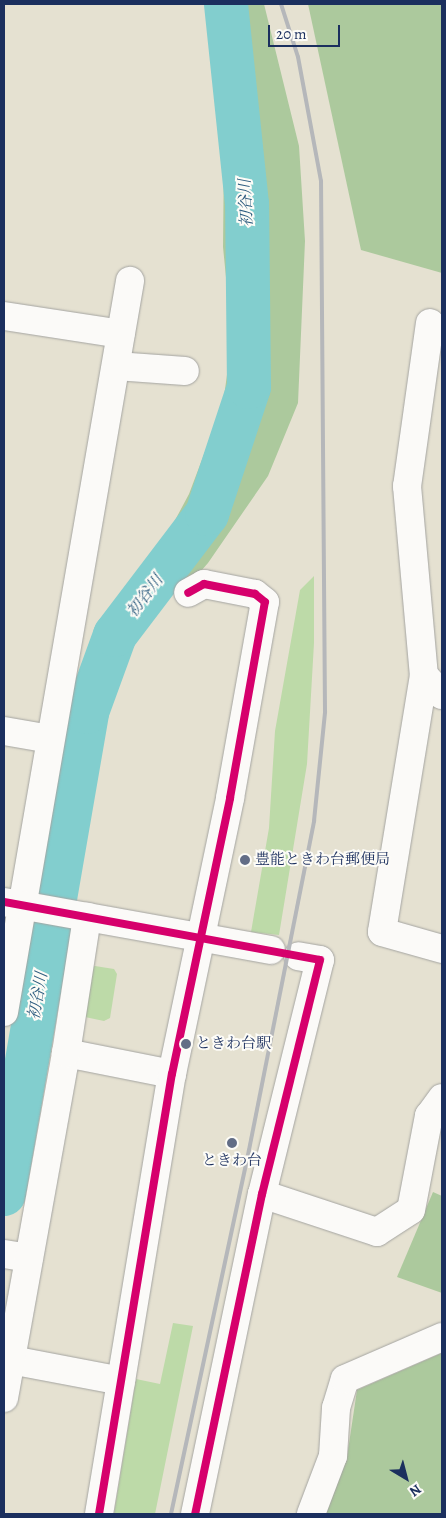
<!DOCTYPE html>
<html>
<head>
<meta charset="utf-8">
<style>
	body { margin:0 }
	#map { position:relative; width:446px; height:1518px; overflow:hidden; background:#e5e1d1; font-family:Alegreya,"Noto Serif JP",serif }
	div>[style] { position:absolute }
	.green>* { inset:0; background:#bddaa8 }
	.forest>* { inset:0; background:#acc99d }
	.river>* { height:44px; margin:-22px; padding:0 22px; transform-origin:22px; border-radius:22px; background:#82cece }
	.roads { filter:drop-shadow(0 0 1px #a4a4a1) drop-shadow(0 0 1px #a4a4a1) }
	.minor>* { height:28px; margin:-14px; padding:0 14px; transform-origin:14px; border-radius:14px; background:#fbfaf8 }
	.tertiary>* { height:28px; margin:-14px; padding:0 14px; transform-origin:14px; border-radius:14px; background:#fbfaf8 }
	.rail>* { height:4px; margin:-2px; padding:0 2px; transform-origin:2px; border-radius:2px; background:#b5b7ba }
	.cycleway>* { height:8px; margin:-4px; padding:0 4px; transform-origin:4px; border-radius:4px; background:#d6006c }
	.dots>* { width:14px; height:14px; translate:-50% -50%; box-sizing:border-box; border:2px solid #fdfcf7; border-radius:50% }
	span { translate:-50% -50%; white-space:nowrap; text-align:center; line-height:1.15; -webkit-text-stroke:4px #fdfcf7; paint-order:stroke }
	.poi-label { font-size:15px; color:#1b2f5e }
	.left { translate:0 -50%; text-align:left }
	.water-label { font-size:16px; color:#2d5c7f; font-style:italic }
	.frame { position:absolute; inset:0; border:5px solid #1b2f5e; pointer-events:none }
	.north { position:absolute; left:381px; top:1453px; width:50px; height:50px; -webkit-text-stroke:4px #fdfcf7; paint-order:stroke; rotate:143deg; font-size:14px; font-weight:700; line-height:20px; text-align:center; color:#1b2f5e }
	.north::after { content:''; display:block; margin:auto; width:18px; height:22px; background:#1b2f5e; clip-path:polygon(50% 0,100% 100%,50% 72%,0 100%) }
	.scale { position:absolute; left:268px; top:25px; width:72px; height:22px; box-sizing:border-box; border:2px solid #1b2f5e; border-top:0; padding-left:6px; font-size:15px; line-height:18px; white-space:nowrap; color:#1b2f5e; -webkit-text-stroke:4px #fdfcf7; paint-order:stroke }
</style>
</head>
<body>
<div id="map">
	<div class="green">
		<div style="clip-path:polygon(314px 576px,314px 643px,307px 764px,279px 935px,251px 932px,269px 828px,275px 731px,300px 590px)"></div>
		<div style="clip-path:polygon(95px 966px,114px 969px,117px 974px,110px 1018px,104px 1021px,85px 1017px,92px 967px)"></div>
		<div style="clip-path:polygon(173px 1323px,193px 1326px,155px 1514px,114px 1514px,136px 1379px,160px 1384px)"></div>
	</div>
	<div class="forest">
		<div style="clip-path:polygon(218px 4px,264px 4px,299px 146px,305px 241px,298px 403px,268px 476px,208px 563px,186px 588px,140px 574px,165px 539px,189px 494px,223px 404px,232px 338px,223px 247px,225px 53px)"></div>
		<div style="clip-path:polygon(308px 4px,442px 4px,442px 273px,361px 250px)"></div>
		<div style="clip-path:polygon(433px 1192px,442px 1196px,442px 1293px,397px 1277px)"></div>
		<div style="clip-path:polygon(442px 1353px,442px 1514px,323px 1514px,347px 1457px,357px 1390px)"></div>
	</div>
	<div class="river">
		<div style="left:4px;top:1194px;width:489px;rotate:-80.2deg"></div>
		<div style="left:87px;top:712px;width:82px;rotate:-70deg"></div>
		<div style="left:115px;top:635px;width:152px;rotate:-52.8deg"></div>
		<div style="left:207px;top:514px;width:134px;rotate:-71.7deg"></div>
		<div style="left:249px;top:387px;width:183px;rotate:-90.6deg"></div>
		<div style="left:247px;top:204px;width:201px;rotate:-96deg"></div>
	</div>
	<div class="roads">
		<div class="minor">
			<div style="left:4px;top:316px;width:118px;rotate:8.7deg"></div>
			<div style="left:430px;top:323px;width:165px;rotate:98deg"></div>
			<div style="left:407px;top:486px;width:190px;rotate:84.9deg"></div>
			<div style="left:424px;top:675px;width:27px;rotate:48deg"></div>
			<div style="left:116px;top:366px;width:69px;rotate:4.1deg"></div>
			<div style="left:424px;top:675px;width:260px;rotate:99.3deg"></div>
			<div style="left:382px;top:932px;width:62px;rotate:15.8deg"></div>
			<div style="left:4px;top:731px;width:47px;rotate:9.9deg"></div>
			<div style="left:199px;top:937px;width:73px;rotate:10.2deg"></div>
			<div style="left:4px;top:1012px;width:742px;rotate:-80.22deg"></div>
			<div style="left:66px;top:1053px;width:108px;rotate:11.2deg"></div>
			<div style="left:262px;top:1194px;width:121px;rotate:18.3deg"></div>
			<div style="left:377px;top:1232px;width:40px;rotate:-32.9deg"></div>
			<div style="left:411px;top:1210px;width:96px;rotate:-79.2deg"></div>
			<div style="left:429px;top:1116px;width:22px;rotate:-54deg"></div>
			<div style="left:4px;top:1254px;width:25px;rotate:9deg"></div>
			<div style="left:11px;top:1360px;width:112px;rotate:10.8deg"></div>
			<div style="left:4px;top:1398px;width:351px;rotate:-79.8deg"></div>
			<div style="left:66px;top:1053px;width:138px;rotate:-81.2deg"></div>
			<div style="left:99px;top:1514px;width:446px;rotate:-80.6deg"></div>
			<div style="left:172px;top:1074px;width:282px;rotate:-78.1deg"></div>
			<div style="left:230px;top:798px;width:199px;rotate:-79.9deg"></div>
			<div style="left:265px;top:602px;width:13px;rotate:-141deg"></div>
			<div style="left:255px;top:594px;width:52px;rotate:-168.9deg"></div>
			<div style="left:204px;top:584px;width:18px;rotate:151deg"></div>
			<div style="left:195px;top:1514px;width:327px;rotate:-78.2deg"></div>
			<div style="left:262px;top:1194px;width:241px;rotate:-76.1deg"></div>
			<div style="left:320px;top:960px;width:22px;rotate:-170deg"></div>
			<div style="left:311px;top:1514px;width:62px;rotate:-69.2deg"></div>
			<div style="left:333px;top:1456px;width:48px;rotate:-86.4deg"></div>
			<div style="left:336px;top:1408px;width:30px;rotate:-73deg"></div>
			<div style="left:345px;top:1379px;width:106px;rotate:-23.4deg"></div>
		</div>
		<div class="tertiary">
			<div style="left:4px;top:902px;width:198px;rotate:10.2deg"></div>
		</div>
	</div>
	<div class="rail">
		<div style="left:171px;top:1514px;width:372px;rotate:-77.9deg"></div>
		<div style="left:249px;top:1150px;width:335px;rotate:-78.8deg"></div>
		<div style="left:314px;top:821px;width:110px;rotate:-84.2deg"></div>
		<div style="left:325px;top:712px;width:531px;rotate:-90.43deg"></div>
		<div style="left:321px;top:181px;width:126px;rotate:-100.5deg"></div>
		<div style="left:298px;top:57px;width:56px;rotate:-107.8deg"></div>
	</div>
	<div class="cycleway">
		<div style="left:4px;top:902px;width:321px;rotate:10.4deg"></div>
		<div style="left:320px;top:960px;width:241px;rotate:103.9deg"></div>
		<div style="left:262px;top:1194px;width:327px;rotate:101.8deg"></div>
		<div style="left:99px;top:1514px;width:446px;rotate:-80.6deg"></div>
		<div style="left:172px;top:1074px;width:282px;rotate:-78.1deg"></div>
		<div style="left:230px;top:798px;width:199px;rotate:-79.9deg"></div>
		<div style="left:265px;top:602px;width:13px;rotate:-141deg"></div>
		<div style="left:255px;top:594px;width:52px;rotate:-168.9deg"></div>
		<div style="left:204px;top:584px;width:18px;rotate:151deg"></div>
	</div>
	<div class="dots">
		<div style="left:245px;top:860px;background:#626d86"></div>
		<div style="left:186px;top:1044px;background:#626d86"></div>
		<div style="left:232px;top:1143px;background:#626d86"></div>
	</div>
	<div class="poi-label">
		<span class="left" style="left:255px;top:860px">豊能ときわ台郵便局</span>
		<span class="left" style="left:196px;top:1044px">ときわ台駅</span>
		<span style="left:232px;top:1161px">ときわ台</span>
	</div>
	<div class="water-label">
		<span style="left:246px;top:203px;rotate:-93deg">初谷川</span>
		<span style="left:145px;top:596px;rotate:-53deg">初谷川</span>
		<span style="left:38px;top:996px;rotate:-80deg">初谷川</span>
	</div>
	<div class="frame"></div>
	<div class="north">N</div>
	<div class="scale">20 m</div>
</div>
</body>
</html>
